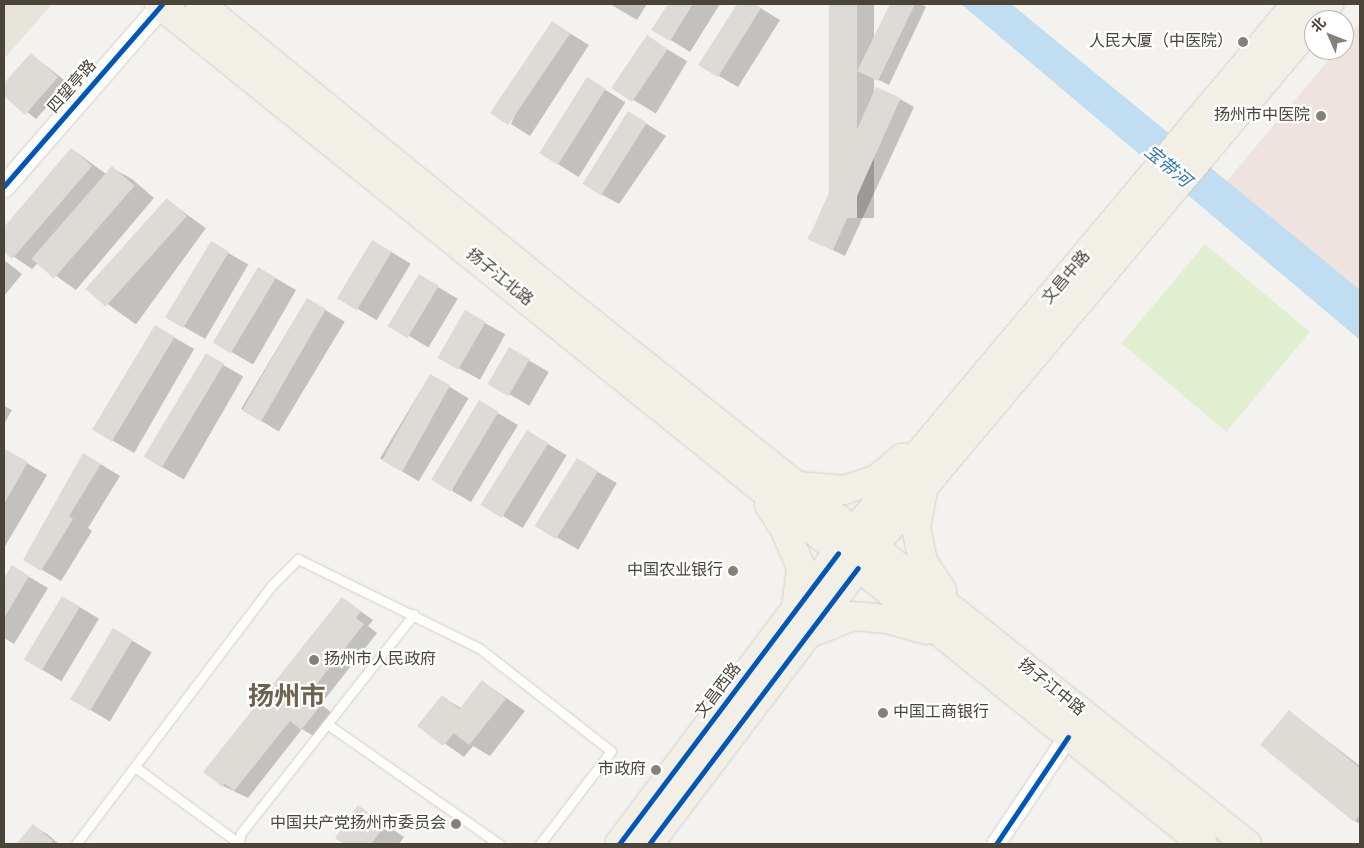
<!DOCTYPE html>
<html>
<head>
<meta charset="utf-8">
<style>
	body { margin:0 }
	#map { position:relative; width:1364px; height:848px; overflow:hidden; background:#f4f2ee; font-family:"Sofia Sans Condensed","Noto Sans SC",sans-serif }
	div>[style] { position:absolute }
	.residential>* { inset:0; background:#e7e4dc }
	.medical>* { inset:0; background:#eee3df }
	.green>* { inset:0; background:#e1eecf; transform-origin:0 0 }
	.water>* { inset:0; background:#c0ddf1 }
	.shadow>* { inset:0; background:#0003; transform-origin:0 0 }
	.building>* { inset:0; background:#dedbd6; transform-origin:0 0 }
	.roads { filter:drop-shadow(0 0 1px #d2d0cb) drop-shadow(0 0 1px #d2d0cb) }
	.service>* { height:9px; margin:-4.5px; padding:0 4.5px; transform-origin:4.5px; border-radius:4.5px; background:#fdfdfc }
	.minor>* { height:18px; margin:-9px; padding:0 9px; transform-origin:9px; border-radius:9px; background:#fdfdfc }
	.tertiary>* { height:21px; margin:-10.5px; padding:0 10.5px; transform-origin:10.5px; border-radius:10.5px; background:#fdfdfc }
	.primary>* { height:28px; margin:-14px; padding:0 14px; transform-origin:14px; border-radius:14px; background:#f2efe6 }
	.cycleway>* { height:5px; margin:-2.5px; padding:0 2.5px; transform-origin:2.5px; border-radius:2.5px; background:#0057b8 }
	.dots>* { width:14px; height:14px; translate:-50% -50%; box-sizing:border-box; border:2px solid #fff; border-radius:50% }
	span { translate:-50% -50%; white-space:nowrap; text-align:center; line-height:1.15; -webkit-text-stroke:4.5px #fff; paint-order:stroke }
	.poi-label { font-size:16px; color:#4b4439 }
	.right { translate:-100% -50%; text-align:right }
	.left { translate:0 -50%; text-align:left }
	.street-label { font-size:16px; color:#4b4439 }
	.water-label { font-size:18px; color:#2e7ab2; font-style:italic }
	.town-label { font-size:26px; color:#6e6250; font-weight:700 }
	.frame { position:absolute; inset:0; border:5px solid #4b4439; pointer-events:none }
	.north { position:absolute; left:1304px; top:10px; width:50px; height:50px; box-sizing:border-box; background:#fff; border:1px solid #b7b4b0; border-radius:50%; rotate:314deg; font-size:14px; font-weight:700; line-height:20px; text-align:center; color:#4b4439 }
	.north::after { content:''; display:block; margin:auto; width:18px; height:22px; background:#868178; clip-path:polygon(50% 0,100% 100%,50% 72%,0 100%) }
</style>
</head>
<body>
<div id="map">
	<div class="residential">
		<div style="clip-path:polygon(4px 4px,52px 4px,4px 59px)"></div>
	</div>
	<div class="medical">
		<div style="clip-path:polygon(1360px 22px,1360px 290px,1226px 182px,1337px 50px,1344px 50px,1344px 42px)"></div>
	</div>
	<div class="green">
		<div style="left:1205px;top:244px;width:137px;height:130px;rotate:40deg"></div>
	</div>
	<div class="water">
		<div style="clip-path:polygon(961px 4px,1011px 4px,1360px 290px,1360px 340px)"></div>
	</div>
	<div class="shadow">
		<div style="clip-path:polygon(610px 4px,647px 4px,637px 20px)"></div>
		<div style="clip-path:polygon(669px 4px,720px 4px,690px 52px,653px 29px)"></div>
		<div style="clip-path:polygon(738px 4px,754px 4px,780px 20px,738px 87px,700px 65px)"></div>
		<div style="left:831px;top:4px;width:43px;height:214px"></div>
		<div style="clip-path:polygon(891px 4px,921px 4px,926px 7px,889px 85px,859px 70px)"></div>
		<div style="clip-path:polygon(553px 23px,589px 45px,530px 136px,511px 124px)"></div>
		<div style="left:647px;top:37px;width:47px;height:61px;rotate:31deg"></div>
		<div style="clip-path:polygon(31px 54px,68px 83px,36px 119px,4px 94px,4px 85px)"></div>
		<div style="left:588px;top:79px;width:44px;height:88px;rotate:32deg"></div>
		<div style="clip-path:polygon(900px 99px,914px 107px,845px 256px,808px 238px)"></div>
		<div style="clip-path:polygon(628px 112px,666px 136px,619px 204px,599px 193px)"></div>
		<div style="clip-path:polygon(72px 149px,106px 174px,112px 168px,132px 179px,154px 198px,76px 290px,38px 263px,32px 269px,4px 250px,4px 229px)"></div>
		<div style="left:167px;top:200px;width:48px;height:119px;rotate:36deg"></div>
		<div style="left:373px;top:241px;width:44px;height:66px;rotate:31deg"></div>
		<div style="left:211px;top:243px;width:43px;height:86px;rotate:30deg"></div>
		<div style="clip-path:polygon(4px 260px,22px 274px,4px 296px)"></div>
		<div style="left:258px;top:268px;width:44px;height:86px;rotate:30deg"></div>
		<div style="left:420px;top:276px;width:44px;height:57px;rotate:31deg"></div>
		<div style="left:307px;top:299px;width:44px;height:128px;rotate:31deg"></div>
		<div style="left:465px;top:312px;width:46px;height:52px;rotate:29deg"></div>
		<div style="left:156px;top:327px;width:44px;height:120px;rotate:30deg"></div>
		<div style="left:509px;top:349px;width:46px;height:39px;rotate:30deg"></div>
		<div style="left:206px;top:355px;width:43px;height:119px;rotate:30deg"></div>
		<div style="left:430px;top:375px;width:45px;height:97px;rotate:31deg"></div>
		<div style="clip-path:polygon(479px 402px,518px 425px,471px 502px,452px 491px)"></div>
		<div style="clip-path:polygon(4px 406px,12px 410px,4px 424px)"></div>
		<div style="left:528px;top:432px;width:45px;height:85px;rotate:31deg"></div>
		<div style="clip-path:polygon(5px 450px,47px 475px,4px 548px,4px 453px)"></div>
		<div style="clip-path:polygon(84px 454px,120px 476px,88px 528px,92px 531px,61px 581px,24px 559px)"></div>
		<div style="left:577px;top:460px;width:46px;height:77px;rotate:30deg"></div>
		<div style="clip-path:polygon(12px 567px,48px 588px,14px 644px,4px 638px,4px 580px)"></div>
		<div style="left:63px;top:597px;width:42px;height:73px;rotate:31deg"></div>
		<div style="clip-path:polygon(342px 598px,373px 620px,368px 626px,377px 633px,321px 704px,333px 714px,315px 737px,302px 729px,248px 798px,223px 786px,205px 772px)"></div>
		<div style="left:113px;top:629px;width:45px;height:81px;rotate:31deg"></div>
		<div style="clip-path:polygon(482px 681px,525px 711px,490px 756px,473px 746px,464px 757px,419px 725px,442px 697px,461px 708px)"></div>
		<div style="clip-path:polygon(1290px 712px,1360px 766px,1360px 824px,1355px 821px)"></div>
		<div style="clip-path:polygon(359px 807px,404px 837px,399px 844px,345px 844px,336px 838px)"></div>
		<div style="clip-path:polygon(33px 826px,47px 834px,59px 844px,18px 844px)"></div>
	</div>
	<div class="building">
		<div style="clip-path:polygon(668px 4px,693px 4px,670px 41px,651px 30px)"></div>
		<div style="clip-path:polygon(737px 4px,755px 4px,761px 8px,718px 77px,698px 65px)"></div>
		<div style="left:829px;top:4px;width:28px;height:214px"></div>
		<div style="clip-path:polygon(890px 4px,915px 4px,878px 81px,857px 71px)"></div>
		<div style="left:552px;top:21px;width:22px;height:111px;rotate:34deg"></div>
		<div style="left:647px;top:35px;width:25px;height:64px;rotate:34deg"></div>
		<div style="clip-path:polygon(31px 53px,58px 77px,25px 115px,4px 96px,4px 83px)"></div>
		<div style="left:587px;top:77px;width:22px;height:90px;rotate:32deg"></div>
		<div style="left:876px;top:87px;width:27px;height:167px;rotate:24deg"></div>
		<div style="left:628px;top:111px;width:22px;height:86px;rotate:32deg"></div>
		<div style="clip-path:polygon(71px 148px,92px 166px,12px 259px,4px 252px,4px 227px)"></div>
		<div style="left:112px;top:166px;width:30px;height:123px;rotate:41deg"></div>
		<div style="left:167px;top:198px;width:27px;height:122px;rotate:42deg"></div>
		<div style="left:372px;top:240px;width:23px;height:68px;rotate:31deg"></div>
		<div style="left:211px;top:241px;width:21px;height:89px;rotate:31deg"></div>
		<div style="left:258px;top:267px;width:21px;height:88px;rotate:31deg"></div>
		<div style="left:419px;top:274px;width:23px;height:61px;rotate:31deg"></div>
		<div style="left:307px;top:298px;width:22px;height:130px;rotate:30deg"></div>
		<div style="left:465px;top:310px;width:24px;height:55px;rotate:30deg"></div>
		<div style="left:155px;top:325px;width:23px;height:122px;rotate:31deg"></div>
		<div style="left:509px;top:347px;width:24px;height:43px;rotate:30deg"></div>
		<div style="left:206px;top:353px;width:21px;height:121px;rotate:31deg"></div>
		<div style="left:430px;top:374px;width:23px;height:99px;rotate:29deg"></div>
		<div style="left:479px;top:400px;width:23px;height:93px;rotate:31deg"></div>
		<div style="left:527px;top:430px;width:25px;height:88px;rotate:32deg"></div>
		<div style="clip-path:polygon(5px 449px,28px 462px,4px 504px,4px 451px)"></div>
		<div style="clip-path:polygon(83px 453px,101px 464px,69px 516px,73px 519px,41px 571px,23px 560px)"></div>
		<div style="left:577px;top:458px;width:25px;height:80px;rotate:32deg"></div>
		<div style="clip-path:polygon(12px 565px,29px 576px,4px 618px,4px 578px)"></div>
		<div style="left:62px;top:596px;width:21px;height:74px;rotate:31deg"></div>
		<div style="clip-path:polygon(342px 597px,361px 611px,356px 618px,364px 624px,308px 695px,321px 705px,301px 730px,290px 721px,234px 791px,225px 784px,222px 787px,203px 772px)"></div>
		<div style="left:113px;top:628px;width:23px;height:83px;rotate:31deg"></div>
		<div style="clip-path:polygon(482px 680px,506px 699px,469px 745px,454px 733px,443px 746px,417px 726px,442px 695px,459px 709px)"></div>
		<div style="clip-path:polygon(1289px 710px,1360px 768px,1360px 814px,1354px 822px,1260px 745px)"></div>
		<div style="clip-path:polygon(358px 805px,385px 825px,371px 844px,343px 844px,335px 838px)"></div>
		<div style="clip-path:polygon(33px 824px,53px 841px,51px 844px,16px 844px)"></div>
	</div>
	<div class="roads">
		<div class="service">
			<div style="left:327px;top:724px;width:210px;rotate:34.9deg"></div>
			<div style="left:135px;top:767px;width:130px;rotate:36.3deg"></div>
			<div style="left:76px;top:844px;width:323px;rotate:-52.9deg"></div>
			<div style="left:271px;top:586px;width:38px;rotate:-45deg"></div>
			<div style="left:298px;top:559px;width:202px;rotate:26.2deg"></div>
			<div style="left:479px;top:648px;width:167px;rotate:38deg"></div>
			<div style="left:611px;top:751px;width:117px;rotate:127.4deg"></div>
			<div style="left:238px;top:844px;width:11px;rotate:-75deg"></div>
			<div style="left:241px;top:833px;width:279px;rotate:-51.7deg"></div>
		</div>
		<div class="minor">
			<div style="left:996px;top:844px;width:129px;rotate:-56.1deg"></div>
		</div>
		<div class="tertiary">
			<div style="left:4px;top:186px;width:241px;rotate:-49deg"></div>
		</div>
		<div class="primary">
			<div style="left:159px;top:4px;width:1340px;rotate:38.82deg"></div>
			<div style="left:200px;top:4px;width:486px;rotate:39.2deg"></div>
			<div style="left:577px;top:311px;width:856px;rotate:38.5deg"></div>
			<div style="left:1316px;top:20px;width:21px;rotate:-51deg"></div>
			<div style="left:799px;top:486px;width:45px;rotate:5.1deg"></div>
			<div style="left:844px;top:490px;width:35px;rotate:-18deg"></div>
			<div style="left:877px;top:479px;width:33px;rotate:-40deg"></div>
			<div style="left:923px;top:491px;width:38px;rotate:101deg"></div>
			<div style="left:916px;top:528px;width:35px;rotate:78deg"></div>
			<div style="left:923px;top:562px;width:34px;rotate:56deg"></div>
			<div style="left:769px;top:505px;width:27px;rotate:57deg"></div>
			<div style="left:784px;top:528px;width:43px;rotate:66.4deg"></div>
			<div style="left:801px;top:567px;width:42px;rotate:96.8deg"></div>
			<div style="left:808px;top:634px;width:48px;rotate:-21.8deg"></div>
			<div style="left:853px;top:616px;width:34px;rotate:5deg"></div>
			<div style="left:887px;top:619px;width:41px;rotate:15.4deg"></div>
			<div style="left:619px;top:844px;width:393px;rotate:-53.1deg"></div>
			<div style="left:855px;top:530px;width:686px;rotate:-50.02deg"></div>
			<div style="left:649px;top:844px;width:373px;rotate:-52.9deg"></div>
			<div style="left:874px;top:546px;width:684px;rotate:-49.98deg"></div>
		</div>
	</div>
	<div class="cycleway">
		<div style="left:4px;top:186px;width:241px;rotate:-49deg"></div>
		<div style="left:619px;top:844px;width:364px;rotate:-53deg"></div>
		<div style="left:649px;top:844px;width:346px;rotate:-52.9deg"></div>
		<div style="left:996px;top:844px;width:129px;rotate:-56.1deg"></div>
	</div>
	<div class="dots">
		<div style="left:1243px;top:42px;background:#868178"></div>
		<div style="left:1321px;top:116px;background:#868178"></div>
		<div style="left:733px;top:571px;background:#868178"></div>
		<div style="left:314px;top:660px;background:#868178"></div>
		<div style="left:883px;top:713px;background:#868178"></div>
		<div style="left:656px;top:770px;background:#868178"></div>
		<div style="left:456px;top:824px;background:#868178"></div>
	</div>
	<div class="poi-label">
		<span class="right" style="left:1233px;top:42px">人民大厦（中医院）</span>
		<span class="right" style="left:1310px;top:116px">扬州市中医院</span>
		<span class="right" style="left:723px;top:571px">中国农业银行</span>
		<span class="left" style="left:324px;top:660px">扬州市人民政府</span>
		<span class="left" style="left:893px;top:713px">中国工商银行</span>
		<span class="right" style="left:646px;top:770px">市政府</span>
		<span class="right" style="left:446px;top:824px">中国共产党扬州市委员会</span>
	</div>
	<div class="street-label">
		<span style="left:73px;top:87px;rotate:-49deg">四望亭路</span>
		<span style="left:499px;top:278px;rotate:39deg">扬子江北路</span>
		<span style="left:1067px;top:278px;rotate:-50deg">文昌中路</span>
		<span style="left:1051px;top:688px;rotate:39deg">扬子江中路</span>
		<span style="left:719px;top:691px;rotate:-53deg">文昌西路</span>
	</div>
	<div class="water-label">
		<span style="left:1167px;top:167px;rotate:40deg">宝带河</span>
	</div>
	<div class="town-label">
		<span style="left:287px;top:698px">扬州市</span>
	</div>
	<div class="frame"></div>
	<div class="north">北</div>
</div>
</body>
</html>
